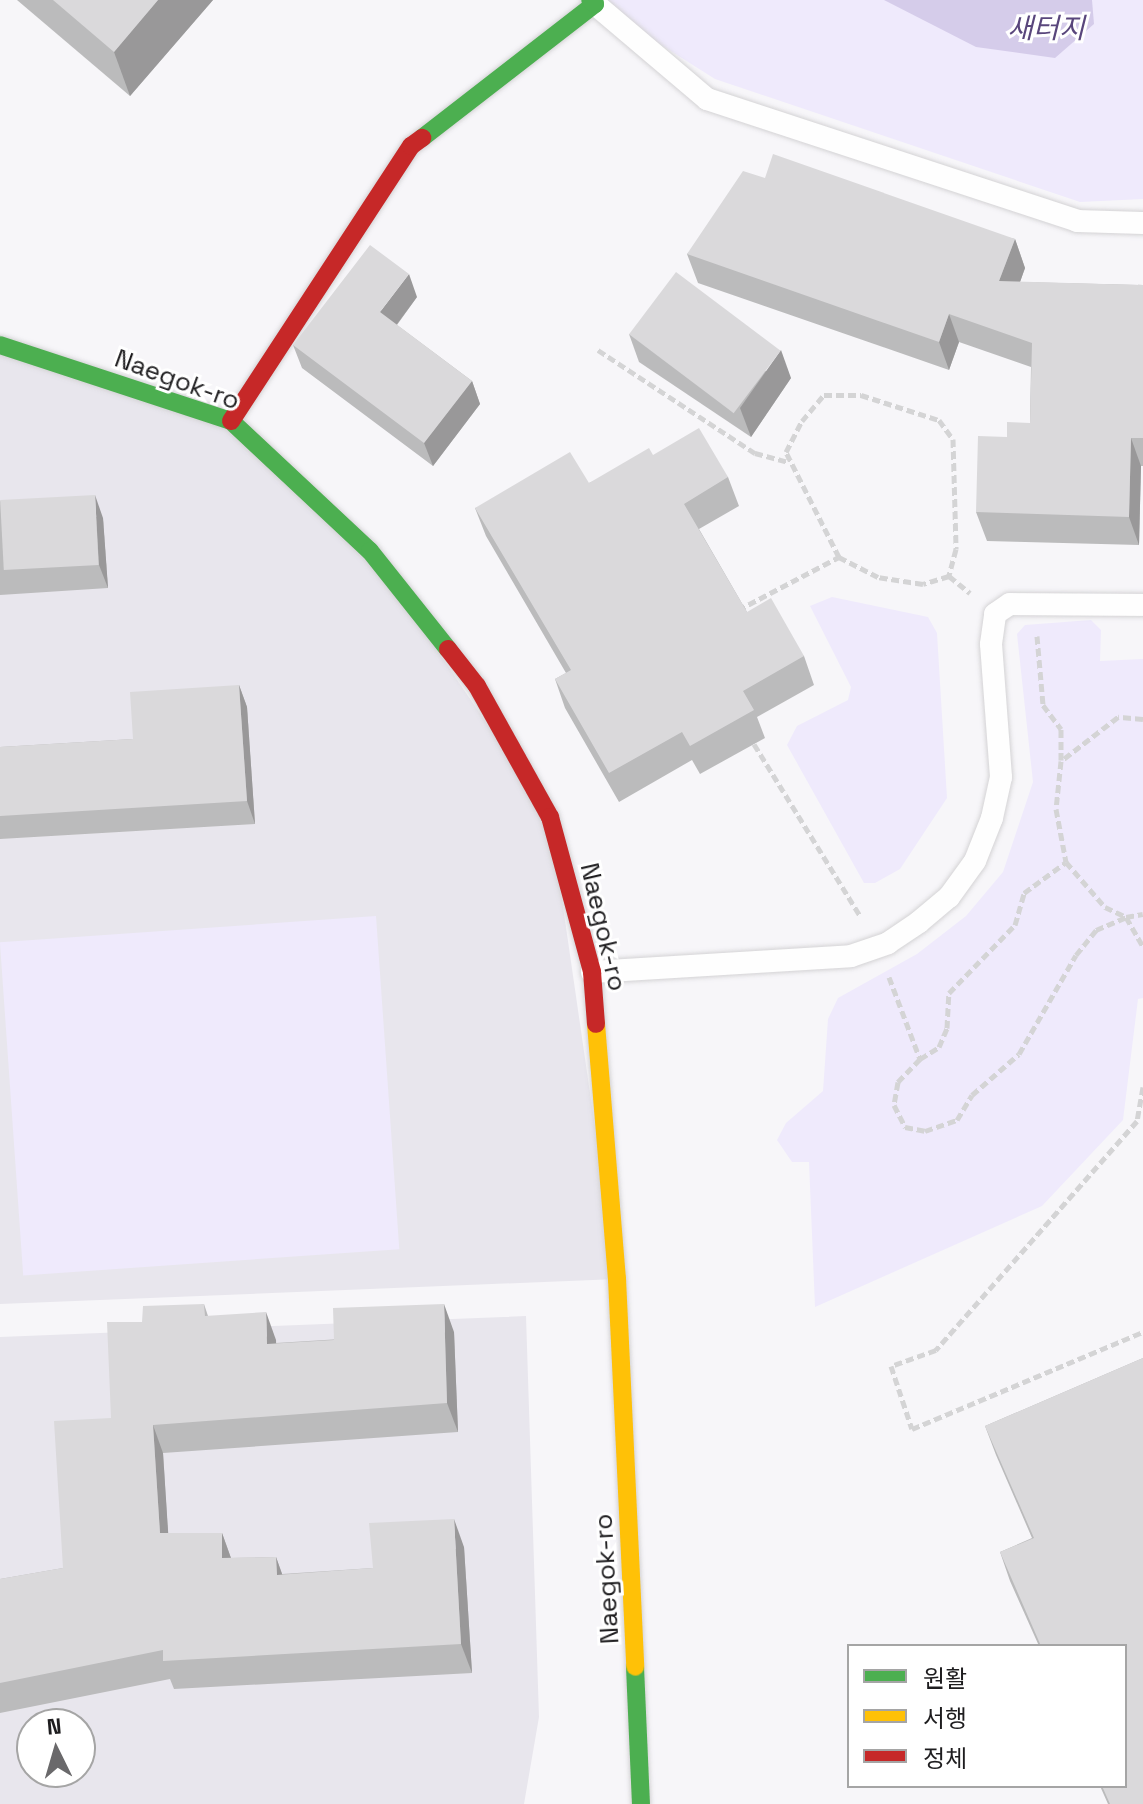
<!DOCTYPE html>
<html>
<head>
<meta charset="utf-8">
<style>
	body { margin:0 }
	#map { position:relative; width:1143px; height:1804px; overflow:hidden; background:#f7f6f9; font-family:"Space Grotesk","Noto Sans KR",sans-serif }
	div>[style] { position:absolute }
	.built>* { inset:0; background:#e8e6ed }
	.green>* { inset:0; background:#efeafc; transform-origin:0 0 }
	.water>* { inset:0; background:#d5ccea }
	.path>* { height:5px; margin-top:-2.5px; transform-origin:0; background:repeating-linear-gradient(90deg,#d4d4d5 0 8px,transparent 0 12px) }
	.roads { filter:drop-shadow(0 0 2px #d4d3d5) drop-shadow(0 0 2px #d4d3d5) }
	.lane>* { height:22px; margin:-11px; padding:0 11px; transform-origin:11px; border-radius:11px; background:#fefefe }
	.fast>* { height:18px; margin:-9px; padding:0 9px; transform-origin:9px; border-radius:9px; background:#4caf50 }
	.slow>* { height:18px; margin:-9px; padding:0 9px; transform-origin:9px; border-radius:9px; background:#ffc107 }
	.jam>* { height:18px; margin:-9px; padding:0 9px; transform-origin:9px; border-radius:9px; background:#c62828 }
	.wall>* { inset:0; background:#bbbbbc }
	.shaded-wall>* { inset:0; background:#999899 }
	.building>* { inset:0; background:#dad9db; transform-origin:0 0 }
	span { translate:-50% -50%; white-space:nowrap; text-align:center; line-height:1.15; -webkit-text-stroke:6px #fff; paint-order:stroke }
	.street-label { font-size:26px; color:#1e1d1f }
	.water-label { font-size:28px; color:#59467c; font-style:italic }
	.legend { position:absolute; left:847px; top:1644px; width:280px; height:144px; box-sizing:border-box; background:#fff; border:2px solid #a5a5a5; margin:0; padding:10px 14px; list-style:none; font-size:24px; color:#1e1d1f }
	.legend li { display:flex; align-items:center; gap:16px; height:40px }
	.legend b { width:40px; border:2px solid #a5a5a5 }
	.north { position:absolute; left:16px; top:1708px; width:80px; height:80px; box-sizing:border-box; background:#fff; border:2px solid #a5a5a5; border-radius:50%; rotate:355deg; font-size:22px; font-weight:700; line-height:32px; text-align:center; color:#1e1d1f }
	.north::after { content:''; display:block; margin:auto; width:28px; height:36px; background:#6a696b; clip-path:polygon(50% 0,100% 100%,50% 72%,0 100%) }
</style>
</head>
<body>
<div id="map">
	<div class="built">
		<div style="clip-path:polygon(0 345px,231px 421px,370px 551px,550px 817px,617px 1279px,0 1304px)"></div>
		<div style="clip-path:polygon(evenodd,526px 1316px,539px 1717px,524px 1804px,0 1804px,0 1337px,526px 1316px,32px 1724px,80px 1724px,80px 1772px,32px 1772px,32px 1724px)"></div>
	</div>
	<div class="green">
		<div style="clip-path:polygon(590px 0,1143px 0,1143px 199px,1080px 202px,715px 79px)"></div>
		<div style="clip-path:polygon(832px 597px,928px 617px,937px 633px,947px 798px,900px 869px,875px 883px,864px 883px,787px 745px,797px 726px,848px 700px,851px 687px,810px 606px)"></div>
		<div style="clip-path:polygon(1091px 620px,1101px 630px,1100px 661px,1143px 659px,1143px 998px,1138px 999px,1123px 1120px,1042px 1206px,815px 1307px,809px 1162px,792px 1162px,777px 1140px,786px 1123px,823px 1091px,828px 1019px,838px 998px,917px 954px,966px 916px,1003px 872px,1033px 782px,1017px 634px,1025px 625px)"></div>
		<div style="left:376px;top:916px;width:334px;height:377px;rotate:86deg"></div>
	</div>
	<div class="water">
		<div style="clip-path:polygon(884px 0,1092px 0,1094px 24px,1055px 58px,976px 47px)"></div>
	</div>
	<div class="path">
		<div style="left:598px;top:350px;width:188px;rotate:33.3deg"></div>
		<div style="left:755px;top:453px;width:35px;rotate:15deg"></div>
		<div style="left:949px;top:576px;width:27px;rotate:163deg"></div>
		<div style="left:923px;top:584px;width:46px;rotate:-171.2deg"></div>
		<div style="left:878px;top:577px;width:44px;rotate:-152.9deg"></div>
		<div style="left:839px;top:557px;width:118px;rotate:-116.8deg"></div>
		<div style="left:786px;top:452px;width:35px;rotate:-63deg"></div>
		<div style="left:802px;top:421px;width:34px;rotate:-50deg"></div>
		<div style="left:824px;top:395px;width:37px"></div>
		<div style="left:861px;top:395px;width:82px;rotate:17.8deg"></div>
		<div style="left:939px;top:420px;width:24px;rotate:54deg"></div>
		<div style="left:953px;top:439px;width:110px;rotate:88.4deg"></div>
		<div style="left:956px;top:549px;width:28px;rotate:105deg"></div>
		<div style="left:949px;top:576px;width:27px;rotate:39deg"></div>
		<div style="left:738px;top:610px;width:114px;rotate:-27.7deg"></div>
		<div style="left:1037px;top:636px;width:69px;rotate:85deg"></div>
		<div style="left:1043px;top:705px;width:30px;rotate:53deg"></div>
		<div style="left:1061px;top:729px;width:31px;rotate:90deg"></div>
		<div style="left:1143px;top:719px;width:25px;rotate:-175deg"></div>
		<div style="left:1118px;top:717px;width:72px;rotate:142.3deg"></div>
		<div style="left:1061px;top:761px;width:48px;rotate:95.9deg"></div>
		<div style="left:1056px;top:809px;width:54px;rotate:79.3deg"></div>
		<div style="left:1066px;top:862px;width:60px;rotate:49.1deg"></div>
		<div style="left:1105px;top:907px;width:23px;rotate:25deg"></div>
		<div style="left:1126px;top:917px;width:17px;rotate:-10deg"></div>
		<div style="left:754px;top:744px;width:203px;rotate:58.3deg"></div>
		<div style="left:889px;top:977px;width:88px;rotate:69.3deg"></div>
		<div style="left:920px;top:1059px;width:32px;rotate:134deg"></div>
		<div style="left:898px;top:1082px;width:23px;rotate:100deg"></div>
		<div style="left:894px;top:1105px;width:25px;rotate:63deg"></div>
		<div style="left:905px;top:1127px;width:20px;rotate:11deg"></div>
		<div style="left:925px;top:1131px;width:34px;rotate:-19deg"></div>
		<div style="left:957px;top:1120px;width:29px;rotate:-59deg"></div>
		<div style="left:972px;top:1095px;width:62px;rotate:-41.1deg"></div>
		<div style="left:1019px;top:1054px;width:114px;rotate:-60.1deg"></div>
		<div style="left:1076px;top:955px;width:32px;rotate:-51deg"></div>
		<div style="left:1096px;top:930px;width:33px;rotate:-23deg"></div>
		<div style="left:1126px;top:917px;width:34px;rotate:60deg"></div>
		<div style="left:920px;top:1059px;width:22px;rotate:-32deg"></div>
		<div style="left:939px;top:1047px;width:21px;rotate:-67deg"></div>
		<div style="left:947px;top:1028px;width:35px;rotate:-87deg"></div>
		<div style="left:949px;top:993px;width:95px;rotate:-45.9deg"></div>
		<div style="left:1015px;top:925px;width:33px;rotate:-74deg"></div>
		<div style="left:1024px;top:893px;width:52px;rotate:-36.4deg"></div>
		<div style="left:1143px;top:1087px;width:35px;rotate:100deg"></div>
		<div style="left:1137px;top:1121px;width:305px;rotate:131.3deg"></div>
		<div style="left:936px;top:1350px;width:48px;rotate:160.4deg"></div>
		<div style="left:891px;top:1366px;width:66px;rotate:71.6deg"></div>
		<div style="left:912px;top:1429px;width:251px;rotate:-22.8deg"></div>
	</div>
	<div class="roads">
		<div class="lane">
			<div style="left:595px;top:4px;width:147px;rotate:40.3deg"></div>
			<div style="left:707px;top:99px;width:390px;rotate:18.2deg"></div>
			<div style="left:1077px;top:221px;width:66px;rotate:1.7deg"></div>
			<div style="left:592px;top:972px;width:259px;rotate:-3.5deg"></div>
			<div style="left:851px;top:956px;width:39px;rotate:-19deg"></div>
			<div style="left:888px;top:943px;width:37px;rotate:-34deg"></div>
			<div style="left:919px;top:922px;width:39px;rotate:-40deg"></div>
			<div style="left:949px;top:897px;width:44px;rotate:-54.2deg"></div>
			<div style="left:975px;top:861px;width:46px;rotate:-68.4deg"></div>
			<div style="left:992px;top:818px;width:42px;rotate:-77.6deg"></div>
			<div style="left:1001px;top:777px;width:133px;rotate:-94.3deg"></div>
			<div style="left:991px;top:644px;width:30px;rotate:-82deg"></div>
			<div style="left:995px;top:614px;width:18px;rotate:-34deg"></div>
			<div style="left:1010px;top:604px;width:133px;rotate:0.4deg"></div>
		</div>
		<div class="fast">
			<div style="left:422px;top:138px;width:219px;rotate:-37.8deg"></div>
			<div style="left:595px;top:4px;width:6px;rotate:-141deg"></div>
			<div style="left:0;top:345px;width:243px;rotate:18.2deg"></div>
			<div style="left:231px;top:421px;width:190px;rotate:43.1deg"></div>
			<div style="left:370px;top:551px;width:125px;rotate:51.5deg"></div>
			<div style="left:635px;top:1667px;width:137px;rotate:87.5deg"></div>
		</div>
		<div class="slow">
			<div style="left:596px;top:1024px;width:256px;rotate:85.3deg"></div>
			<div style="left:617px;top:1279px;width:388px;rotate:87.3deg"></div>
		</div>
		<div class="jam">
			<div style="left:231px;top:421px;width:329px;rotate:-56.8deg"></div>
			<div style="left:411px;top:146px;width:14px;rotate:-36deg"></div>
			<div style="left:448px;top:649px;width:47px;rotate:51.9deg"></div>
			<div style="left:477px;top:686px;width:150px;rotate:60.9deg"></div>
			<div style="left:550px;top:817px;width:161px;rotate:74.8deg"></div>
			<div style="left:592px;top:972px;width:52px;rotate:85.6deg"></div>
		</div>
	</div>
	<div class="wall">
		<div style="clip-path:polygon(17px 0,213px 0,130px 96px)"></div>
		<div style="clip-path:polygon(765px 178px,1015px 239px,1025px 268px,1020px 282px,1143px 285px,1143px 466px,1141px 466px,1139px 545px,987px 541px,976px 512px,1007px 437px,1030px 423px,1031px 367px,959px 342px,949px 370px,698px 283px,687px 254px)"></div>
		<div style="clip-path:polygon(417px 297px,397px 325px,472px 381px,480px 404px,433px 466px,302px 368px,293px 345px)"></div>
		<div style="clip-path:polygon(629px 334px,791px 378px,751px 437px,639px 362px)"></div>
		<div style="clip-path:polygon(653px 455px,728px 477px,739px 506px,699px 529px,747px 612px,804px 656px,814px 685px,757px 717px,765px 738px,700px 774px,692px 760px,619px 802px,565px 708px,555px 679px,566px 673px,486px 536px,475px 508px,589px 483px)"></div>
		<div style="clip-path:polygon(0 501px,103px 518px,108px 588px,0 595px)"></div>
		<div style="clip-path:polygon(239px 685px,247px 707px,255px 824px,0 839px,0 747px,133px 739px)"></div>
		<div style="clip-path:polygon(204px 1304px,208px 1316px,276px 1340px,276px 1343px,454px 1332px,458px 1432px,163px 1453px,168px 1533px,222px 1533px,231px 1558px,276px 1557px,282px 1574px,373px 1568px,464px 1547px,472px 1673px,174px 1689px,170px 1679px,0 1713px,0 1579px,63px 1568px,142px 1322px)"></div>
		<div style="clip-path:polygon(1143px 1358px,1143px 1804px,1108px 1804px,1100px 1786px,1125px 1786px,1125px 1646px,1039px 1646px,1010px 1581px,1000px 1552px,1032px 1538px,996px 1455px,985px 1426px)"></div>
	</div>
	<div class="shaded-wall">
		<div style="clip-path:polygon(158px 0,213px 0,130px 96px,114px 52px)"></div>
		<div style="clip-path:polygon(1015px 239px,1025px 268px,1010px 310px,999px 281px)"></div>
		<div style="clip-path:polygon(409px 274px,417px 297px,389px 335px,380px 312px)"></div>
		<div style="clip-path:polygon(949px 314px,959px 342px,949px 370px,939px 342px)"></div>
		<div style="clip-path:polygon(781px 350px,791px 378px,751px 437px,740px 408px)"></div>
		<div style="clip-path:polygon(472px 381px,480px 404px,433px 466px,424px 443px)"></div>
		<div style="clip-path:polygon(1131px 438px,1141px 466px,1139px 545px,1129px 517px)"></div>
		<div style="clip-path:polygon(95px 495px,103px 518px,108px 588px,99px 565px)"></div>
		<div style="clip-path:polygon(239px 685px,247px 707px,255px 824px,247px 801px)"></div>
		<div style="clip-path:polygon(444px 1304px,454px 1332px,458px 1432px,447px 1403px)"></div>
		<div style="clip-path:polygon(266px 1312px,276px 1340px,277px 1372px,267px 1344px)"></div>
		<div style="clip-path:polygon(153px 1425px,163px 1453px,170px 1561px,160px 1533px)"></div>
		<div style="clip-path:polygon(454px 1519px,464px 1547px,472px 1673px,461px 1644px)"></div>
		<div style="clip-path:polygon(222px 1533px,232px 1561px,222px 1558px)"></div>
		<div style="clip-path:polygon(276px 1557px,286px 1585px,277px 1575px)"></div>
	</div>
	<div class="building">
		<div style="clip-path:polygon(53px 0,158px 0,114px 52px)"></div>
		<div style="clip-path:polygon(773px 154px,1015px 239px,999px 281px,1143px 285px,1143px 438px,1131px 438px,1129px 517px,976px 512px,978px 436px,1007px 437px,1007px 422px,1030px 423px,1032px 343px,949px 314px,939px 342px,687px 254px,743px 171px,765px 178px)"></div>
		<div style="clip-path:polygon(370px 245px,409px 274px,380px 312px,472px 381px,424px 443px,293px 345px)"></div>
		<div style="left:676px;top:272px;width:131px;height:78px;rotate:37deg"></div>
		<div style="clip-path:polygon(699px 428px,728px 477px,684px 504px,747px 612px,771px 598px,804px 656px,743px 691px,754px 710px,690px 746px,682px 732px,609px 773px,555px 679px,571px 670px,475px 508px,570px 452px,589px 483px,649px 448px,653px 455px)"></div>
		<div style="left:95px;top:495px;width:70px;height:95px;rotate:87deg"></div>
		<div style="clip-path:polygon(239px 685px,247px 801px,0 816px,0 747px,133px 739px,130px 692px)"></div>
		<div style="clip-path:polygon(204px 1304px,205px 1316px,266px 1312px,267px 1344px,334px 1340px,333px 1308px,444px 1304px,447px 1403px,153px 1425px,160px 1533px,222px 1533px,222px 1558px,276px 1557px,277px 1575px,373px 1568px,369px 1523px,454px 1519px,461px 1644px,163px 1661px,163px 1650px,0 1683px,0 1579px,63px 1568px,54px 1421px,111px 1418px,107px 1322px,142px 1322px,143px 1306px)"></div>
		<div style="clip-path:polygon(1143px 1358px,1143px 1804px,1110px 1804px,1102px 1786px,1125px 1786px,1125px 1646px,1041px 1646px,1000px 1552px,1034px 1538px,985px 1426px)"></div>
	</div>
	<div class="street-label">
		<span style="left:177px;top:380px;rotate:20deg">Naegok-ro</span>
		<span style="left:603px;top:927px;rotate:77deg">Naegok-ro</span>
		<span style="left:607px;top:1579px;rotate:-93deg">Naegok-ro</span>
	</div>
	<div class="water-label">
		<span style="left:1046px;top:28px">새터지</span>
	</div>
	<ul class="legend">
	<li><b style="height:10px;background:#4caf50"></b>원활</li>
	<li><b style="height:10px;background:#ffc107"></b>서행</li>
	<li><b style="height:10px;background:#c62828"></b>정체</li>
	</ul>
	<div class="north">N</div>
</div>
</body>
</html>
